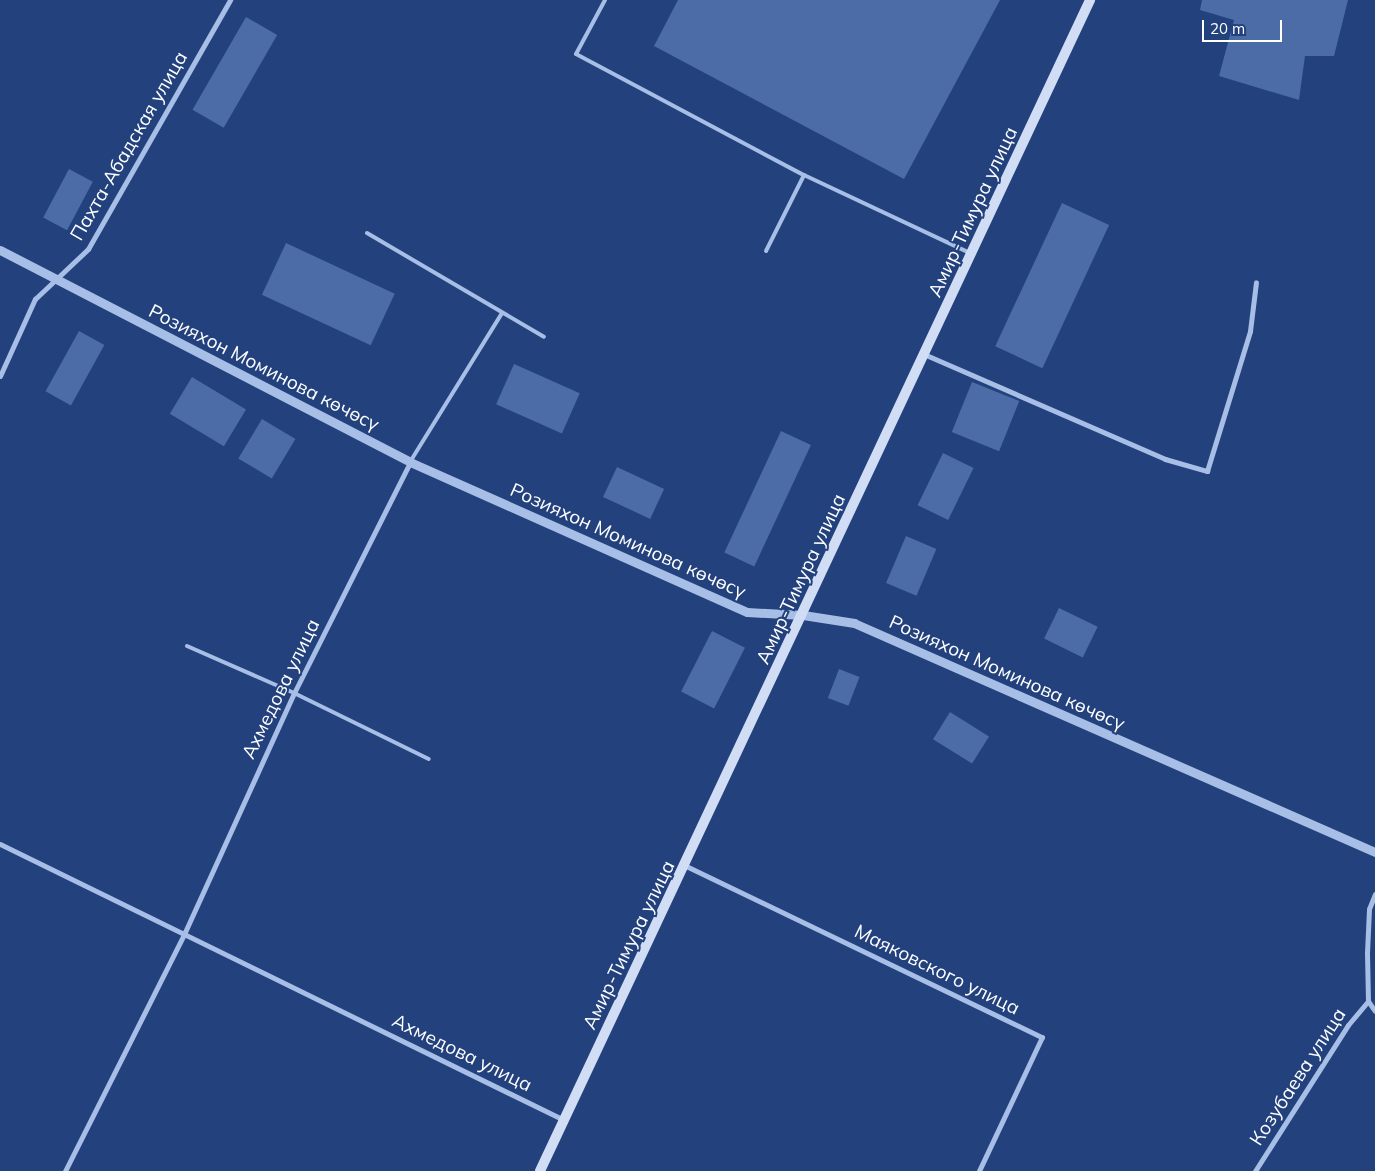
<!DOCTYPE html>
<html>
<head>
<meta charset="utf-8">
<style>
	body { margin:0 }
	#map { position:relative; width:1375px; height:1171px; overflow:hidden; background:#23427d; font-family:Mulish,sans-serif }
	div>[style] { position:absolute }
	.building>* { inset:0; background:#4b6ca6; transform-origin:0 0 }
	.service>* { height:4px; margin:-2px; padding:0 2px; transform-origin:2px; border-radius:2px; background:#a7bee6 }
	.minor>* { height:5px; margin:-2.5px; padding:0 2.5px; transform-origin:2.5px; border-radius:2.5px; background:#a7bee6 }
	.tertiary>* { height:9px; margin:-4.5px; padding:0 4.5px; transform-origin:4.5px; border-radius:4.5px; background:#a7bee6 }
	.secondary>* { height:10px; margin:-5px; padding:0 5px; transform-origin:5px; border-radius:5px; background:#d1ddf5 }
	span { translate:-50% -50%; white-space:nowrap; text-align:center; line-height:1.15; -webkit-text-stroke:4px #23427d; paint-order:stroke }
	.street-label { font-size:19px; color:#fff }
	.scale { position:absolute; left:1202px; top:20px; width:80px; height:22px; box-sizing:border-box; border:2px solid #fff; border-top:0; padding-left:6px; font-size:15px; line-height:18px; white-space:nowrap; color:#fff; -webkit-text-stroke:4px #23427d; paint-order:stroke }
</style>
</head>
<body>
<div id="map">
	<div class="building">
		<div style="clip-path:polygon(678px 0,1000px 0,904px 179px,654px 46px)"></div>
		<div style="clip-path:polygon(1202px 0,1348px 0,1334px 56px,1305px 56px,1299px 100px,1219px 76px,1234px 20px,1200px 10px)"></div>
		<div style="left:246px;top:17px;width:36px;height:107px;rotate:30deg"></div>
		<div style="left:69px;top:169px;width:27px;height:55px;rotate:28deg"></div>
		<div style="left:1062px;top:203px;width:52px;height:158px;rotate:25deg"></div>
		<div style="left:286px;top:243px;width:120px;height:57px;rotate:25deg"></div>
		<div style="left:79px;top:331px;width:29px;height:69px;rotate:29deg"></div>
		<div style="left:514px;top:364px;width:72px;height:44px;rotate:24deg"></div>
		<div style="left:192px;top:377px;width:63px;height:43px;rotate:31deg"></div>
		<div style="left:972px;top:382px;width:51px;height:54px;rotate:22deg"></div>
		<div style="left:262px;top:419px;width:39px;height:46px;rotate:31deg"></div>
		<div style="left:781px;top:431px;width:33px;height:134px;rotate:25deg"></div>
		<div style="left:943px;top:453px;width:34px;height:58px;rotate:26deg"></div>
		<div style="left:617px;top:467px;width:52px;height:33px;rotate:25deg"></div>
		<div style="left:906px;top:536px;width:33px;height:51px;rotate:23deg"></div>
		<div style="left:1059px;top:608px;width:43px;height:34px;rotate:26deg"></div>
		<div style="left:712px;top:631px;width:37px;height:68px;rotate:27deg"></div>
		<div style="left:839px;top:669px;width:22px;height:31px;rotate:21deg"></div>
		<div style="left:950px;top:712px;width:46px;height:32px;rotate:32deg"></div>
	</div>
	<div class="service">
		<div style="left:605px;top:0;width:61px;rotate:118.2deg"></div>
		<div style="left:576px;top:54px;width:258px;rotate:28deg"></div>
		<div style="left:367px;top:233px;width:205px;rotate:30.4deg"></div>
		<div style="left:766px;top:251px;width:85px;rotate:-63.4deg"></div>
		<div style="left:804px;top:175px;width:183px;rotate:25.2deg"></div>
		<div style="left:410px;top:462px;width:175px;rotate:-58.3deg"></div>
		<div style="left:187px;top:646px;width:117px;rotate:23.7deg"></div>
		<div style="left:294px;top:693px;width:150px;rotate:26.1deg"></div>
	</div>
	<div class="minor">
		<div style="left:926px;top:355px;width:261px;rotate:23.5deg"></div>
		<div style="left:1165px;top:459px;width:44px;rotate:15.9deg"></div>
		<div style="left:1207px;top:471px;width:146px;rotate:-72.9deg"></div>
		<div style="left:1250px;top:331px;width:49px;rotate:-83deg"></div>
		<div style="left:0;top:376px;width:85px;rotate:-65.6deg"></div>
		<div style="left:35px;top:299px;width:73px;rotate:-43.3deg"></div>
		<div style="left:88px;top:249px;width:287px;rotate:-60.3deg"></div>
		<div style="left:0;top:844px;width:628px;rotate:26.08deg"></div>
		<div style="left:686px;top:866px;width:395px;rotate:25.7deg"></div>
		<div style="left:1042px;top:1037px;width:148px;rotate:115.2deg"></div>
		<div style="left:1375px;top:894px;width:16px;rotate:112deg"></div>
		<div style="left:1369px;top:909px;width:44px;rotate:92.6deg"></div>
		<div style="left:1367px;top:953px;width:48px;rotate:88.8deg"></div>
		<div style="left:1368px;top:1001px;width:12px;rotate:55deg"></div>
		<div style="left:65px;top:1171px;width:267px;rotate:-63.3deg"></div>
		<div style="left:185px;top:932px;width:263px;rotate:-65.5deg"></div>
		<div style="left:294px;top:693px;width:258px;rotate:-63.3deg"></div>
		<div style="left:1255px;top:1171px;width:173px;rotate:-57.5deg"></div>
		<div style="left:1348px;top:1025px;width:31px;rotate:-50deg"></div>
	</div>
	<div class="tertiary">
		<div style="left:0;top:250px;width:462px;rotate:27.3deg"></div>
		<div style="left:410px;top:462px;width:369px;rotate:24deg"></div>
		<div style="left:747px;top:612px;width:56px;rotate:3.1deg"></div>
		<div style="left:803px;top:615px;width:52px;rotate:8.9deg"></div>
		<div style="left:854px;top:623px;width:569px;rotate:23.73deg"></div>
	</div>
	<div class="secondary">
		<div style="left:540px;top:1171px;width:1294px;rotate:-64.84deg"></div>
	</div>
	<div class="street-label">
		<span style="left:129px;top:146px;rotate:-60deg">Пахта-Абадская улица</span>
		<span style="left:973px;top:212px;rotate:-65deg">Амир-Тимура улица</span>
		<span style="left:264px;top:368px;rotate:27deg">Розияхон Моминова көчөсү</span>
		<span style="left:628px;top:541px;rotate:24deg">Розияхон Моминова көчөсү</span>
		<span style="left:801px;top:579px;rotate:-65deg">Амир-Тимура улица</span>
		<span style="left:1007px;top:673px;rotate:24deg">Розияхон Моминова көчөсү</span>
		<span style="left:281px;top:689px;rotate:-64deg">Ахмедова улица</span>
		<span style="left:629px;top:945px;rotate:-64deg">Амир-Тимура улица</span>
		<span style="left:937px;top:970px;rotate:26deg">Маяковского улица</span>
		<span style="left:462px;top:1053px;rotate:26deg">Ахмедова улица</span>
		<span style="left:1298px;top:1077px;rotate:-57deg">Козубаева улица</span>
	</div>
	<div class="scale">20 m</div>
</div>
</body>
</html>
